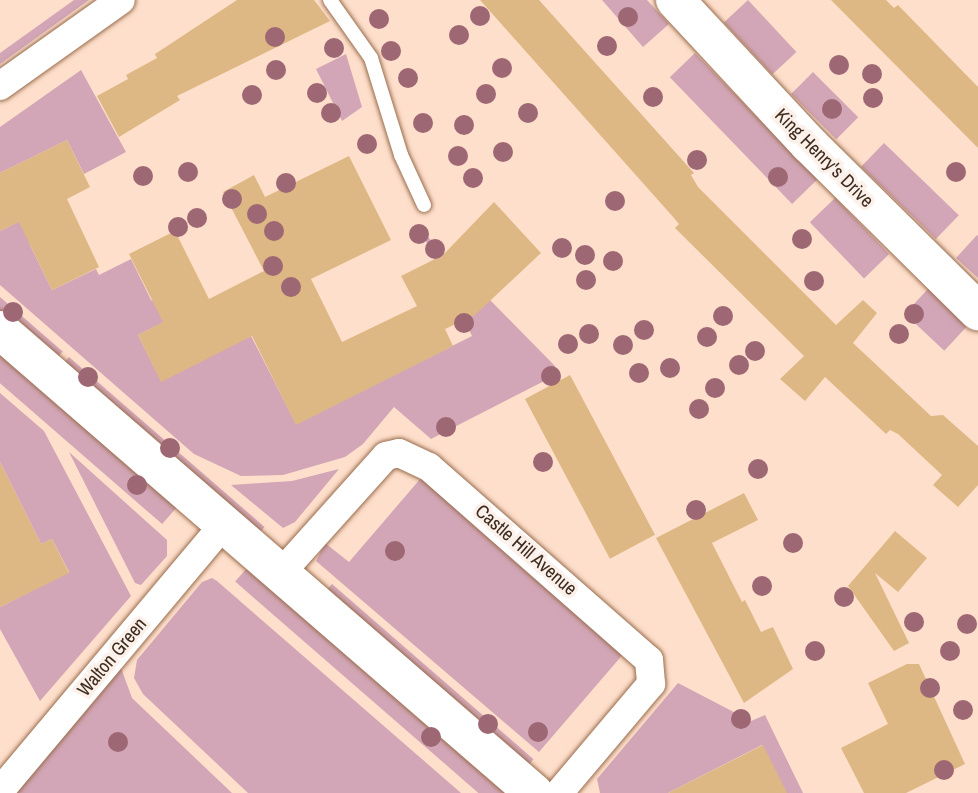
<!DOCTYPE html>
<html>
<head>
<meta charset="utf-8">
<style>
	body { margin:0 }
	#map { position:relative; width:978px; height:793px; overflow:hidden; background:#fedfcb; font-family:"Archivo Narrow",sans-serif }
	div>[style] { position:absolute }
	.green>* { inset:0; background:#d2a6b6; transform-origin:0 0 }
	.building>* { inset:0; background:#deb884; transform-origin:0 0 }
	.roads { filter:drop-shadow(0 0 2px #996c4d) drop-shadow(0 0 2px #996c4d) }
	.lane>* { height:14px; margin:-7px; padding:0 7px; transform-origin:7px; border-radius:7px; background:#fff }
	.street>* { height:28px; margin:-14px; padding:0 14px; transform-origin:14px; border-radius:14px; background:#fff }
	.secondary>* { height:38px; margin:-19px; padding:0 19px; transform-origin:19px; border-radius:19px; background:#fff }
	.trees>* { width:20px; height:20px; margin:-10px; border-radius:50%; background:#9e6774 }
	span { translate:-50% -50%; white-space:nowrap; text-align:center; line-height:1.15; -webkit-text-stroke:7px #fbf1ea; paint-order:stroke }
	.street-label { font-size:19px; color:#3e2b1e }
</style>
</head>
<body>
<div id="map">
	<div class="green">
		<div style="clip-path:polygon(74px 0,89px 0,0 64px,0 53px)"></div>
		<div style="clip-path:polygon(602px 0,647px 0,669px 24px,643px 47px)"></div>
		<div style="left:748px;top:0;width:71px;height:33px;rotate:47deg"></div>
		<div style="left:695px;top:53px;width:176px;height:35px;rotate:46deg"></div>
		<div style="clip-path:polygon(346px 54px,362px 107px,342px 121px,316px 69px)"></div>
		<div style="clip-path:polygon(81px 70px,126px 152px,84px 174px,67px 140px,0 173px,0 127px)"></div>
		<div style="left:813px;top:72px;width:64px;height:31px;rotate:45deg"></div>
		<div style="left:884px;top:143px;width:104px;height:33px;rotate:44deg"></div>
		<div style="left:835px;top:198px;width:78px;height:35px;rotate:46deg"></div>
		<div style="clip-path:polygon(32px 215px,30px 245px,52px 290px,96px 269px,99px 275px,131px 259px,151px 300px,176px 316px,138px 335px,161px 381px,251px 336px,296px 424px,472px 336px,420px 229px,555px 366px,554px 376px,431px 439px,394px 407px,363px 444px,345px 457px,283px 475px,241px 476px,194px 454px,0 285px,0 231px)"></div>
		<div style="clip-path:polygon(977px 235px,978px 236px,978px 278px,956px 258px)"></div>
		<div style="left:928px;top:289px;width:54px;height:34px;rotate:43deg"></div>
		<div style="left:0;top:297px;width:83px;height:10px;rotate:41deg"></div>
		<div style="left:0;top:354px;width:234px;height:22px;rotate:41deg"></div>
		<div style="left:69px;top:357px;width:259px;height:8px;rotate:41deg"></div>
		<div style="clip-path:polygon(0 393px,44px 431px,131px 596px,40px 701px,0 629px,0 607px,69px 572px,52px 539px,41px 544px,0 462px)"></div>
		<div style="clip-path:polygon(69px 452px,167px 540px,167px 556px,141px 585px,135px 583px)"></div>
		<div style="clip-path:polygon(339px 469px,295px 522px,283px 528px,231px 485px,292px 481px)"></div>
		<div style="clip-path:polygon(421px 478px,625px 652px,539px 752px,316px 561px,325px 543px,349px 562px)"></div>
		<div style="left:247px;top:568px;width:342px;height:18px;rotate:41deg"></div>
		<div style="clip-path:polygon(212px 578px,217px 581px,461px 793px,248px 793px,143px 694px,134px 678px,137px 660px,202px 582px)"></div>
		<div style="left:332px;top:584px;width:267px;height:10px;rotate:41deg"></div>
		<div style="clip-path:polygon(120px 665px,132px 698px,232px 793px,12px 793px)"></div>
		<div style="clip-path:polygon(678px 683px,751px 721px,765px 715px,803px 793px,784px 793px,762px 745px,668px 793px,600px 793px,597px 779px)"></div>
	</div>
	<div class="building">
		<div style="clip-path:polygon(237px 0,314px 0,330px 21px,177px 96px,180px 100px,119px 137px,97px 96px,128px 79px,126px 75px,157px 58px,155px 54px)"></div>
		<div style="clip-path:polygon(480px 0,539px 0,694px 173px,691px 175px,698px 187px,836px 325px,863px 300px,877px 313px,853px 343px,931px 416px,943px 415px,978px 446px,978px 485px,958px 507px,933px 485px,942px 475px,898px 434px,890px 430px,886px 434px,825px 377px,805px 401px,780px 379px,804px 356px,675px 228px,679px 224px,674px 218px)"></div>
		<div style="clip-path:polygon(831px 0,886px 0,894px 8px,898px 5px,978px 87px,978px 148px)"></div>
		<div style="clip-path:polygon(67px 140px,90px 187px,67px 199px,99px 267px,52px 290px,19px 222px,0 231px,0 173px)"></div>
		<div style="clip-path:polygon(349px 156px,391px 240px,311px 279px,342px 342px,417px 306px,401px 276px,443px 255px,494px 202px,541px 253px,475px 315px,445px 329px,453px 346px,296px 425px,252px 336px,161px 382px,138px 335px,163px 322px,129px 254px,175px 231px,209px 299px,264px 271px,223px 192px,254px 175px,265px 197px)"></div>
		<div style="left:570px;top:375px;width:181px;height:51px;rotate:62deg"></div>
		<div style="clip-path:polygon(0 462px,41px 544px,52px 539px,69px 573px,0 607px)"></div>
		<div style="clip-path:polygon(744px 493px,758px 520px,712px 543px,742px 602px,745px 600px,761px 632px,773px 627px,793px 669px,744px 703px,656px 538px)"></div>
		<div style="clip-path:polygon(895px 531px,927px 558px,898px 592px,875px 573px,909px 643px,894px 651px,848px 586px)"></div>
		<div style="clip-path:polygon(907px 664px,919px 664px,965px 764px,906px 793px,864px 793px,841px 748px,888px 724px,868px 683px)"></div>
		<div style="clip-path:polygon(763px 745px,787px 793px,668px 793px)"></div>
	</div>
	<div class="roads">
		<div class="lane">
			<div style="left:330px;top:0;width:71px;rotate:54.7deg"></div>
			<div style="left:371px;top:58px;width:102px;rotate:72.8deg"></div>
			<div style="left:401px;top:155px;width:55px;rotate:65.3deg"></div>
		</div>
		<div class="street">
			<div style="left:0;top:86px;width:148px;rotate:-35.4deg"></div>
			<div style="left:281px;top:573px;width:157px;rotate:-48.1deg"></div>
			<div style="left:386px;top:456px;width:13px;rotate:-13deg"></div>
			<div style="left:399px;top:453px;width:33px;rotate:25deg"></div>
			<div style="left:429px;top:467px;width:293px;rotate:41.3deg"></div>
			<div style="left:649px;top:660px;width:24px;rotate:85deg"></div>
			<div style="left:651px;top:684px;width:143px;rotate:130.2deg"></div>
			<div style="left:0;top:791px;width:350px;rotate:-50deg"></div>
		</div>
		<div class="secondary">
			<div style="left:675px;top:0;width:197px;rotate:47.1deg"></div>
			<div style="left:809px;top:144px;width:238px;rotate:44.7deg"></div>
			<div style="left:0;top:330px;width:707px;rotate:40.93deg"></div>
		</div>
	</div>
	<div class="trees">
		<div style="left:480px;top:16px"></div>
		<div style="left:628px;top:17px"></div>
		<div style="left:379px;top:19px"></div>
		<div style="left:459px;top:35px"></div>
		<div style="left:275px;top:37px"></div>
		<div style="left:607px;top:46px"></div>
		<div style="left:334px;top:48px"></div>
		<div style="left:391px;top:51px"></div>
		<div style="left:839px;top:65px"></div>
		<div style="left:502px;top:68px"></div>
		<div style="left:276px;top:70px"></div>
		<div style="left:872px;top:74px"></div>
		<div style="left:408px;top:78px"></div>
		<div style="left:317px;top:93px"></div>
		<div style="left:486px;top:94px"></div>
		<div style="left:252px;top:95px"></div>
		<div style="left:653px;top:97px"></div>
		<div style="left:873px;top:98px"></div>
		<div style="left:832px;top:109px"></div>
		<div style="left:331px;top:113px"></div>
		<div style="left:528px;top:113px"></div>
		<div style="left:423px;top:123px"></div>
		<div style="left:464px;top:125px"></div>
		<div style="left:367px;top:144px"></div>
		<div style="left:503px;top:152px"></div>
		<div style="left:458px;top:156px"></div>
		<div style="left:697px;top:160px"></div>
		<div style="left:188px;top:172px"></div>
		<div style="left:956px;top:172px"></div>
		<div style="left:143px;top:176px"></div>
		<div style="left:778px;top:177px"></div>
		<div style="left:473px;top:178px"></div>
		<div style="left:286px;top:183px"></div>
		<div style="left:232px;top:199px"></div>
		<div style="left:615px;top:201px"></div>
		<div style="left:257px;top:214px"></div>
		<div style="left:197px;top:218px"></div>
		<div style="left:178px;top:227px"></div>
		<div style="left:274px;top:231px"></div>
		<div style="left:419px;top:234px"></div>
		<div style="left:802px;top:239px"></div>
		<div style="left:562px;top:248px"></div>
		<div style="left:435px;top:249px"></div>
		<div style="left:585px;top:255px"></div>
		<div style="left:613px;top:261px"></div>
		<div style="left:273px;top:266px"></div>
		<div style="left:586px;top:280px"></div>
		<div style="left:814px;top:281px"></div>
		<div style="left:291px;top:287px"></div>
		<div style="left:13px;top:312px"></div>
		<div style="left:914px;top:314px"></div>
		<div style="left:723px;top:316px"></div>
		<div style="left:464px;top:323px"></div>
		<div style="left:644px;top:330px"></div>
		<div style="left:589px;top:334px"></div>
		<div style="left:899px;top:334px"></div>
		<div style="left:707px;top:337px"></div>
		<div style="left:568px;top:344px"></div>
		<div style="left:623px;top:345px"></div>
		<div style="left:755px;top:351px"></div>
		<div style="left:739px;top:365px"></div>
		<div style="left:670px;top:368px"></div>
		<div style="left:639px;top:373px"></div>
		<div style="left:551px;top:376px"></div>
		<div style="left:88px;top:377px"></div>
		<div style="left:715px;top:388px"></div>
		<div style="left:699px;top:409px"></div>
		<div style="left:446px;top:427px"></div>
		<div style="left:170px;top:448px"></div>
		<div style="left:543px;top:462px"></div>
		<div style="left:758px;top:469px"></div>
		<div style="left:137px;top:485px"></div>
		<div style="left:696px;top:510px"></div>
		<div style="left:793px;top:543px"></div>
		<div style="left:395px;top:551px"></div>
		<div style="left:762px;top:586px"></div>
		<div style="left:844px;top:597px"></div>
		<div style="left:914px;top:622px"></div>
		<div style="left:967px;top:624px"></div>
		<div style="left:815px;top:651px"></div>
		<div style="left:950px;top:651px"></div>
		<div style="left:930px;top:688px"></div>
		<div style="left:963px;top:710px"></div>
		<div style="left:741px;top:719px"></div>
		<div style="left:488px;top:724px"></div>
		<div style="left:538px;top:732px"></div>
		<div style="left:431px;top:737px"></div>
		<div style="left:118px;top:742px"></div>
		<div style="left:944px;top:770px"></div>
	</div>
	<div class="street-label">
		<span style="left:824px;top:158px;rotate:45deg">King Henry's Drive</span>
		<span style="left:526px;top:550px;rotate:41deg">Castle Hill Avenue</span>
		<span style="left:112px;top:657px;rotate:-50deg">Walton Green</span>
	</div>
</div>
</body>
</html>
